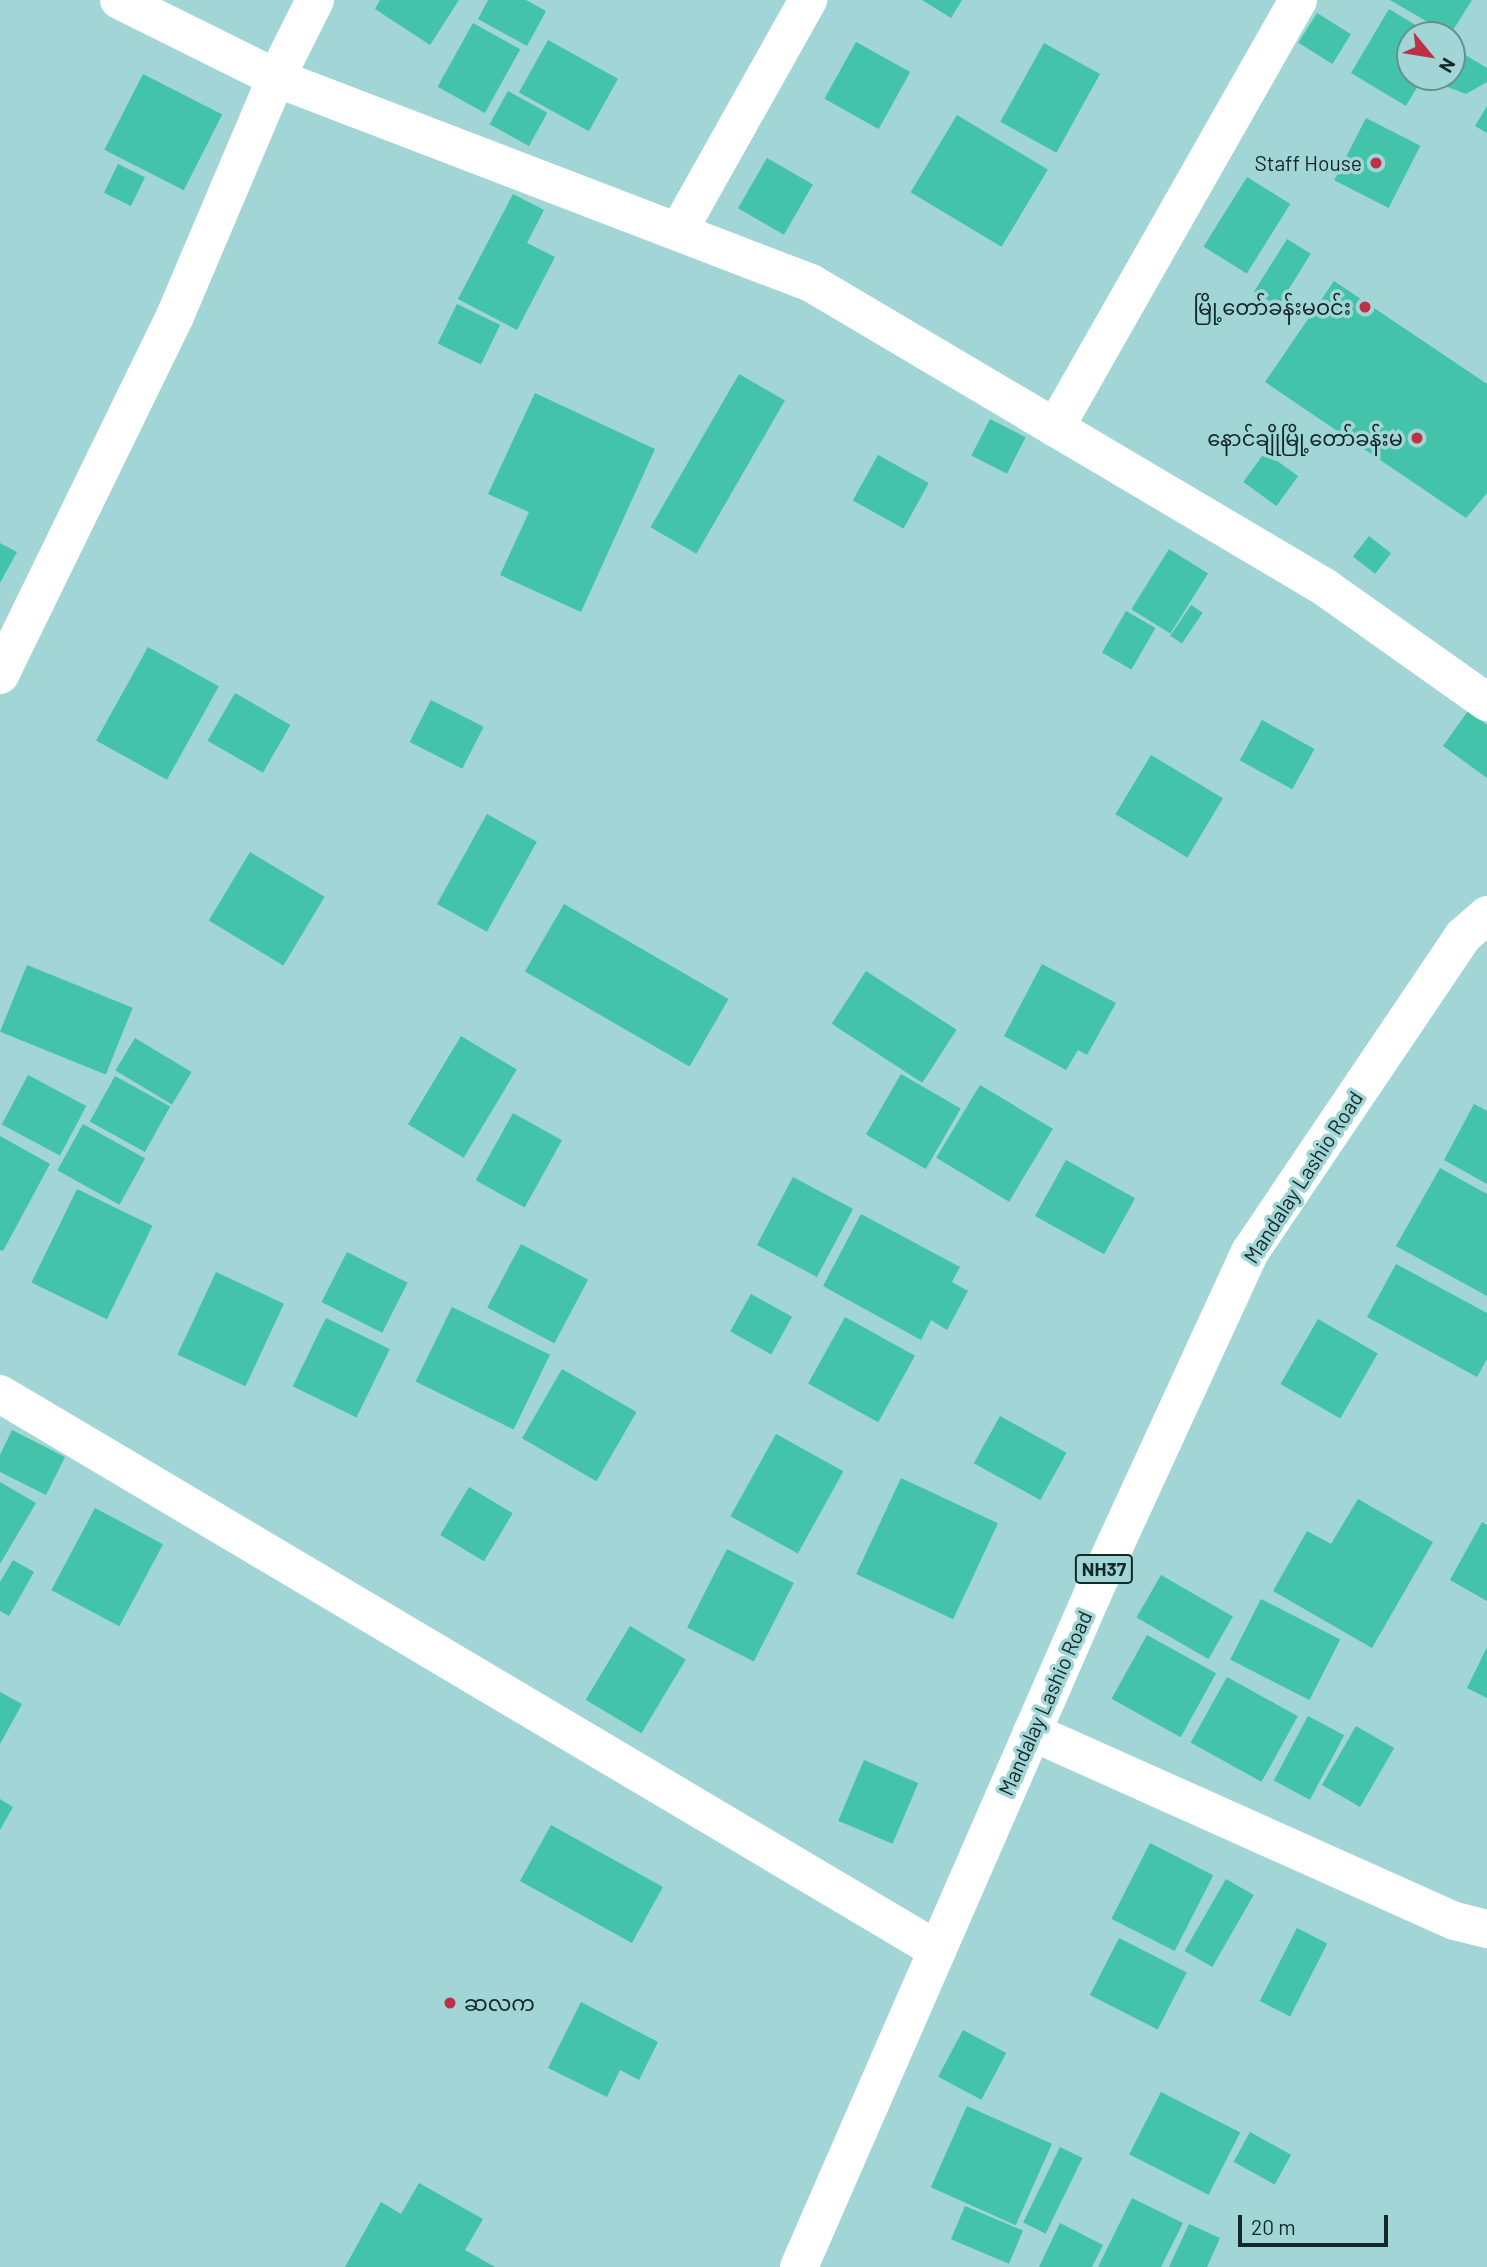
<!DOCTYPE html>
<html>
<head>
<meta charset="utf-8">
<style>
	body { margin:0 }
	#map { position:relative; width:1487px; height:2267px; overflow:hidden; background:#a1d5d6; font-family:Barlow,"Noto Sans Myanmar",sans-serif }
	div>[style] { position:absolute }
	.building>* { inset:0; background:#42c3aa; transform-origin:0 0 }
	.minor>* { height:38px; margin:-19px; padding:0 19px; transform-origin:19px; border-radius:19px; background:#fff }
	.trunk>* { height:38px; margin:-19px; padding:0 19px; transform-origin:19px; border-radius:19px; background:#fff }
	.dots>* { width:19px; height:19px; translate:-50% -50%; box-sizing:border-box; border:4px solid #a1d5d6; border-radius:50% }
	span { translate:-50% -50%; white-space:nowrap; text-align:center; line-height:1.15; -webkit-text-stroke:7px #a1d5d6; paint-order:stroke }
	.shield-label span { padding:2px 5px; background:#a1d5d6; border:2px solid; border-radius:5px; -webkit-text-stroke-width:0 }
	.shield-label { font-size:19px; color:#132828; font-weight:700 }
	.poi-label { font-size:21px; color:#132828 }
	.right { translate:-100% -50%; text-align:right }
	.left { translate:0 -50%; text-align:left }
	.street-label { font-size:21px; color:#132828 }
	.north { position:absolute; left:1396px; top:21px; width:70px; height:70px; box-sizing:border-box; background:#a1d5d6; border:2px solid #689090; border-radius:50%; rotate:120deg; font-size:19px; font-weight:700; line-height:28px; text-align:center; color:#132828 }
	.north::after { content:''; display:block; margin:auto; width:24px; height:32px; background:#bf2f45; clip-path:polygon(50% 0,100% 100%,50% 72%,0 100%) }
	.scale { position:absolute; left:1238px; top:2215px; width:150px; height:32px; box-sizing:border-box; border:4px solid #132828; border-top:0; padding-left:9px; font-size:21px; line-height:24px; white-space:nowrap; color:#132828; -webkit-text-stroke:5px #a1d5d6; paint-order:stroke }
</style>
</head>
<body>
<div id="map">
	<div class="building">
		<div style="clip-path:polygon(380px 0,459px 0,430px 45px,375px 9px)"></div>
		<div style="clip-path:polygon(488px 0,526px 0,546px 11px,527px 46px,478px 19px)"></div>
		<div style="clip-path:polygon(922px 0,962px 0,951px 18px)"></div>
		<div style="clip-path:polygon(1390px 0,1472px 0,1450px 35px)"></div>
		<div style="clip-path:polygon(1389px 9px,1432px 35px,1410px 35px,1410px 77px,1423px 77px,1406px 106px,1351px 73px)"></div>
		<div style="left:1317px;top:13px;width:40px;height:35px;rotate:32deg"></div>
		<div style="left:473px;top:23px;width:54px;height:73px;rotate:29deg"></div>
		<div style="left:548px;top:40px;width:80px;height:60px;rotate:29deg"></div>
		<div style="left:856px;top:42px;width:62px;height:65px;rotate:29deg"></div>
		<div style="left:1044px;top:43px;width:64px;height:90px;rotate:29deg"></div>
		<div style="clip-path:polygon(1452px 47px,1487px 68px,1487px 82px,1466px 94px,1440px 84px,1441px 77px,1452px 77px)"></div>
		<div style="left:143px;top:74px;width:89px;height:85px;rotate:27deg"></div>
		<div style="left:508px;top:91px;width:45px;height:38px;rotate:29deg"></div>
		<div style="clip-path:polygon(1487px 106px,1487px 133px,1475px 126px)"></div>
		<div style="left:957px;top:115px;width:106px;height:90px;rotate:31deg"></div>
		<div style="left:1366px;top:118px;width:61px;height:70px;rotate:27deg"></div>
		<div style="left:767px;top:158px;width:53px;height:58px;rotate:30deg"></div>
		<div style="left:118px;top:164px;width:30px;height:32px;rotate:26deg"></div>
		<div style="left:1247px;top:177px;width:51px;height:82px;rotate:32deg"></div>
		<div style="clip-path:polygon(513px 194px,544px 210px,527px 243px,555px 257px,517px 330px,458px 299px)"></div>
		<div style="left:1287px;top:239px;width:28px;height:62px;rotate:32deg"></div>
		<div style="clip-path:polygon(1334px 281px,1487px 384px,1487px 493px,1466px 518px,1265px 382px)"></div>
		<div style="left:457px;top:304px;width:48px;height:44px;rotate:26deg"></div>
		<div style="left:739px;top:374px;width:53px;height:177px;rotate:30deg"></div>
		<div style="clip-path:polygon(535px 393px,655px 449px,581px 612px,500px 575px,529px 512px,488px 494px)"></div>
		<div style="left:990px;top:419px;width:40px;height:41px;rotate:27deg"></div>
		<div style="left:1265px;top:452px;width:41px;height:37px;rotate:36deg"></div>
		<div style="left:878px;top:455px;width:58px;height:52px;rotate:29deg"></div>
		<div style="left:1369px;top:536px;width:28px;height:26px;rotate:38deg"></div>
		<div style="clip-path:polygon(0 543px,17px 552px,0 583px)"></div>
		<div style="left:1169px;top:549px;width:46px;height:71px;rotate:32deg"></div>
		<div style="left:1191px;top:605px;width:14px;height:37px;rotate:34deg"></div>
		<div style="left:1126px;top:611px;width:34px;height:48px;rotate:30deg"></div>
		<div style="left:148px;top:647px;width:81px;height:107px;rotate:29deg"></div>
		<div style="left:235px;top:693px;width:64px;height:55px;rotate:30deg"></div>
		<div style="left:431px;top:700px;width:59px;height:47px;rotate:27deg"></div>
		<div style="clip-path:polygon(1468px 711px,1487px 725px,1487px 778px,1443px 746px)"></div>
		<div style="left:1262px;top:720px;width:60px;height:46px;rotate:29deg"></div>
		<div style="left:1151px;top:755px;width:84px;height:69px;rotate:31deg"></div>
		<div style="left:487px;top:814px;width:57px;height:103px;rotate:29deg"></div>
		<div style="left:250px;top:852px;width:87px;height:80px;rotate:31deg"></div>
		<div style="left:564px;top:904px;width:190px;height:78px;rotate:30deg"></div>
		<div style="clip-path:polygon(1042px 964px,1116px 1003px,1087px 1055px,1078px 1050px,1066px 1070px,1004px 1036px)"></div>
		<div style="left:27px;top:965px;width:114px;height:72px;rotate:22deg"></div>
		<div style="left:866px;top:971px;width:108px;height:63px;rotate:33deg"></div>
		<div style="left:461px;top:1036px;width:65px;height:103px;rotate:31deg"></div>
		<div style="left:135px;top:1038px;width:66px;height:38px;rotate:31deg"></div>
		<div style="left:901px;top:1074px;width:69px;height:70px;rotate:30deg"></div>
		<div style="left:28px;top:1075px;width:66px;height:56px;rotate:28deg"></div>
		<div style="left:115px;top:1076px;width:63px;height:52px;rotate:29deg"></div>
		<div style="left:980px;top:1085px;width:85px;height:85px;rotate:31deg"></div>
		<div style="clip-path:polygon(1474px 1104px,1487px 1111px,1487px 1184px,1444px 1160px)"></div>
		<div style="left:513px;top:1113px;width:56px;height:77px;rotate:29deg"></div>
		<div style="left:83px;top:1124px;width:71px;height:53px;rotate:29deg"></div>
		<div style="clip-path:polygon(0 1136px,50px 1164px,3px 1251px,0 1250px)"></div>
		<div style="left:1066px;top:1160px;width:79px;height:64px;rotate:29deg"></div>
		<div style="clip-path:polygon(1440px 1168px,1487px 1194px,1487px 1296px,1396px 1246px)"></div>
		<div style="left:793px;top:1177px;width:68px;height:77px;rotate:28deg"></div>
		<div style="left:77px;top:1189px;width:84px;height:104px;rotate:26deg"></div>
		<div style="clip-path:polygon(861px 1214px,960px 1267px,952px 1282px,968px 1291px,947px 1330px,931px 1320px,921px 1340px,823px 1286px)"></div>
		<div style="left:521px;top:1244px;width:76px;height:72px;rotate:28deg"></div>
		<div style="left:347px;top:1252px;width:68px;height:56px;rotate:27deg"></div>
		<div style="clip-path:polygon(1396px 1264px,1487px 1313px,1487px 1359px,1477px 1377px,1367px 1317px)"></div>
		<div style="left:216px;top:1272px;width:75px;height:91px;rotate:25deg"></div>
		<div style="left:751px;top:1294px;width:47px;height:43px;rotate:29deg"></div>
		<div style="left:452px;top:1307px;width:109px;height:83px;rotate:26deg"></div>
		<div style="left:845px;top:1317px;width:80px;height:76px;rotate:29deg"></div>
		<div style="left:326px;top:1318px;width:71px;height:76px;rotate:26deg"></div>
		<div style="left:1318px;top:1319px;width:69px;height:75px;rotate:30deg"></div>
		<div style="left:562px;top:1369px;width:86px;height:80px;rotate:30deg"></div>
		<div style="left:1000px;top:1416px;width:76px;height:54px;rotate:29deg"></div>
		<div style="clip-path:polygon(12px 1430px,65px 1457px,46px 1495px,0 1472px,0 1455px)"></div>
		<div style="left:776px;top:1434px;width:77px;height:94px;rotate:29deg"></div>
		<div style="left:901px;top:1478px;width:107px;height:106px;rotate:25deg"></div>
		<div style="clip-path:polygon(0 1482px,36px 1503px,0 1564px)"></div>
		<div style="left:469px;top:1487px;width:51px;height:56px;rotate:31deg"></div>
		<div style="clip-path:polygon(1358px 1499px,1433px 1542px,1372px 1648px,1273px 1591px,1307px 1531px,1331px 1544px)"></div>
		<div style="left:95px;top:1508px;width:77px;height:93px;rotate:28deg"></div>
		<div style="clip-path:polygon(1482px 1522px,1487px 1525px,1487px 1601px,1450px 1580px)"></div>
		<div style="left:727px;top:1549px;width:75px;height:88px;rotate:27deg"></div>
		<div style="clip-path:polygon(13px 1560px,34px 1572px,9px 1616px,0 1611px,0 1582px)"></div>
		<div style="left:1161px;top:1575px;width:83px;height:49px;rotate:30deg"></div>
		<div style="left:1261px;top:1599px;width:89px;height:68px;rotate:27deg"></div>
		<div style="left:630px;top:1626px;width:65px;height:86px;rotate:31deg"></div>
		<div style="left:1147px;top:1635px;width:79px;height:73px;rotate:29deg"></div>
		<div style="clip-path:polygon(1487px 1647px,1487px 1698px,1467px 1688px)"></div>
		<div style="left:1227px;top:1677px;width:81px;height:75px;rotate:29deg"></div>
		<div style="clip-path:polygon(0 1692px,22px 1704px,0 1744px)"></div>
		<div style="left:1308px;top:1716px;width:41px;height:73px;rotate:28deg"></div>
		<div style="left:1356px;top:1726px;width:44px;height:68px;rotate:30deg"></div>
		<div style="left:864px;top:1760px;width:59px;height:66px;rotate:23deg"></div>
		<div style="clip-path:polygon(0 1799px,13px 1807px,0 1830px)"></div>
		<div style="left:551px;top:1825px;width:128px;height:64px;rotate:29deg"></div>
		<div style="left:1150px;top:1843px;width:71px;height:85px;rotate:27deg"></div>
		<div style="left:1226px;top:1879px;width:32px;height:83px;rotate:30deg"></div>
		<div style="left:1297px;top:1928px;width:34px;height:82px;rotate:27deg"></div>
		<div style="left:1119px;top:1938px;width:76px;height:64px;rotate:27deg"></div>
		<div style="clip-path:polygon(581px 2002px,658px 2042px,639px 2080px,620px 2070px,607px 2097px,548px 2068px)"></div>
		<div style="left:963px;top:2030px;width:49px;height:53px;rotate:28deg"></div>
		<div style="left:1161px;top:2092px;width:89px;height:70px;rotate:27deg"></div>
		<div style="left:967px;top:2106px;width:93px;height:89px;rotate:24deg"></div>
		<div style="left:1250px;top:2132px;width:47px;height:34px;rotate:29deg"></div>
		<div style="left:1060px;top:2147px;width:25px;height:84px;rotate:26deg"></div>
		<div style="clip-path:polygon(419px 2183px,483px 2219px,465px 2250px,495px 2267px,345px 2267px,381px 2202px,401px 2214px)"></div>
		<div style="clip-path:polygon(1132px 2198px,1183px 2223px,1161px 2267px,1098px 2267px)"></div>
		<div style="left:965px;top:2206px;width:63px;height:36px;rotate:23deg"></div>
		<div style="clip-path:polygon(1060px 2223px,1103px 2245px,1092px 2267px,1039px 2267px)"></div>
		<div style="clip-path:polygon(1189px 2224px,1220px 2238px,1207px 2267px,1169px 2267px)"></div>
	</div>
	<div class="minor">
		<div style="left:119px;top:0;width:175px;rotate:26.4deg"></div>
		<div style="left:276px;top:78px;width:573px;rotate:20.97deg"></div>
		<div style="left:811px;top:283px;width:595px;rotate:30.62deg"></div>
		<div style="left:1323px;top:586px;width:201px;rotate:35.3deg"></div>
		<div style="left:679px;top:230px;width:264px;rotate:-60.7deg"></div>
		<div style="left:1055px;top:428px;width:492px;rotate:-60.4deg"></div>
		<div style="left:0;top:675px;width:399px;rotate:-64deg"></div>
		<div style="left:175px;top:316px;width:259px;rotate:-67deg"></div>
		<div style="left:276px;top:78px;width:87px;rotate:-63.4deg"></div>
		<div style="left:0;top:1394px;width:1090px;rotate:30.68deg"></div>
		<div style="left:1032px;top:1732px;width:463px;rotate:24.1deg"></div>
		<div style="left:1455px;top:1921px;width:33px;rotate:14deg"></div>
	</div>
	<div class="trunk">
		<div style="left:799px;top:2267px;width:735px;rotate:-66.43deg"></div>
		<div style="left:1093px;top:1593px;width:375px;rotate:-65.3deg"></div>
		<div style="left:1250px;top:1252px;width:381px;rotate:-56deg"></div>
		<div style="left:1463px;top:936px;width:32px;rotate:-41deg"></div>
	</div>
	<div class="dots">
		<div style="left:1376px;top:163px;background:#bf2f45"></div>
		<div style="left:1365px;top:307px;background:#bf2f45"></div>
		<div style="left:1417px;top:438px;background:#bf2f45"></div>
		<div style="left:450px;top:2003px;background:#bf2f45"></div>
	</div>
	<div class="shield-label">
		<span style="left:1104px;top:1569px">NH37</span>
	</div>
	<div class="poi-label">
		<span class="right" style="left:1362px;top:163px">Staff House</span>
		<span class="right" style="left:1351px;top:307px">မြို့တော်ခန်းမဝင်း</span>
		<span class="right" style="left:1403px;top:438px">နောင်ချိုမြို့တော်ခန်းမ</span>
		<span class="left" style="left:464px;top:2003px">ဆလက</span>
	</div>
	<div class="street-label">
		<span style="left:1303px;top:1177px;rotate:-57deg">Mandalay Lashio Road</span>
		<span style="left:1045px;top:1703px;rotate:-66deg">Mandalay Lashio Road</span>
	</div>
	<div class="north">N</div>
	<div class="scale">20 m</div>
</div>
</body>
</html>
